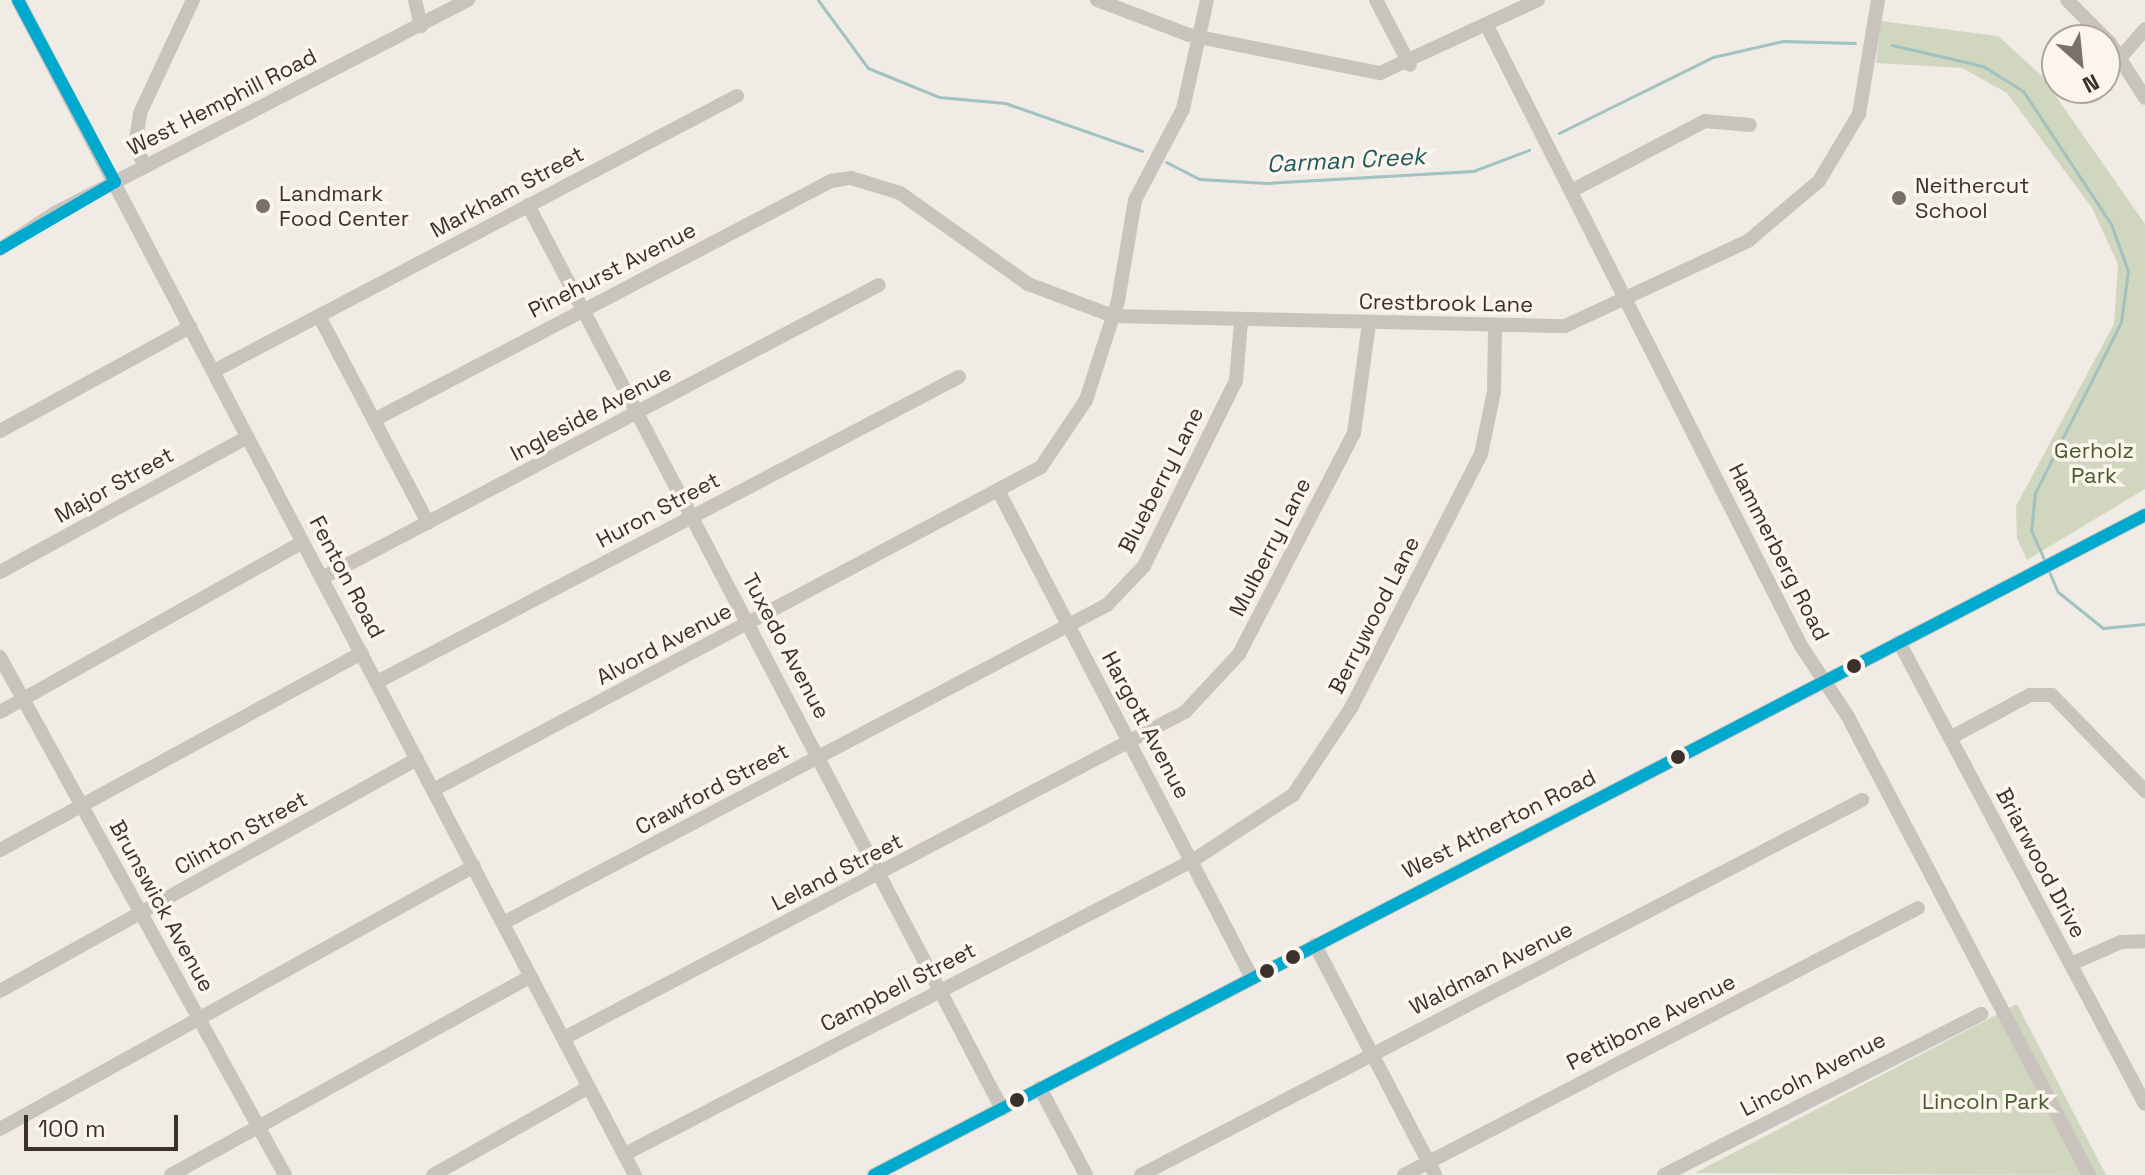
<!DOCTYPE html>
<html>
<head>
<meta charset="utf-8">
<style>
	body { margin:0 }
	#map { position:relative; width:2145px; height:1175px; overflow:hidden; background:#f0ebe5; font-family:"Space Grotesk",sans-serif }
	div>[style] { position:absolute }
	.green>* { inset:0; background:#d1d6bf }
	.stream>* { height:3px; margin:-1.5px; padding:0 1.5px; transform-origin:1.5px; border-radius:1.5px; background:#a1c2c1 }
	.minor>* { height:14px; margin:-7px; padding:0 7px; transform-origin:7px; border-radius:7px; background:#c9c3be }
	.bus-1>* { height:12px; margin:-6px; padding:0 6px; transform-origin:6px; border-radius:6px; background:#00a9ce }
	.dots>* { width:22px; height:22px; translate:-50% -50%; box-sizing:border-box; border:4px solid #fbf5ee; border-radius:50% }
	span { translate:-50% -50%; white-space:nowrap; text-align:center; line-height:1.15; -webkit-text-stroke:7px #fbf5ee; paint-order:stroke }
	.street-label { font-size:22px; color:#3b302b }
	.poi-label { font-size:22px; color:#3b302b }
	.left { translate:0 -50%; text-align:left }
	.park-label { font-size:22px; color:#4a5a2e }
	.water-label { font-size:24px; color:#1f5a5e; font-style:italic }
	.north { position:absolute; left:2041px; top:24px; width:80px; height:80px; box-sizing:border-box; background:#fbf5ee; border:2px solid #aea6a0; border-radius:50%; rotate:153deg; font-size:22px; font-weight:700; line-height:32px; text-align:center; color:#3b302b }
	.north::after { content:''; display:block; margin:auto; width:28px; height:36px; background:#7a716c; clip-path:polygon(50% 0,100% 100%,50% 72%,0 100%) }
	.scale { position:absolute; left:24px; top:1115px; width:154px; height:36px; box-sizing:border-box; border:4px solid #3b302b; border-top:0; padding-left:10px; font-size:24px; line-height:28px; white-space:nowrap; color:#3b302b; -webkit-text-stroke:6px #fbf5ee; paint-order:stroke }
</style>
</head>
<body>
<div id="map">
	<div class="green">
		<div style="clip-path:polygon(1881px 21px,1998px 36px,2041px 75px,2145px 224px,2145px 489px,2027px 560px,2017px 538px,2016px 506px,2114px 324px,2118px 264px,2092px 208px,2007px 93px,1962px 68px,1876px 63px)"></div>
		<div style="clip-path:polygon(2017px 1004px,2106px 1175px,1695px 1173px)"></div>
	</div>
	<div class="stream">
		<div style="left:818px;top:0;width:84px;rotate:53.7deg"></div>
		<div style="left:868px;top:68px;width:77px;rotate:22.2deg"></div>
		<div style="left:939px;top:97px;width:66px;rotate:5.2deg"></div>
		<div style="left:1005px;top:103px;width:145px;rotate:19.3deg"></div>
		<div style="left:1892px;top:45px;width:93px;rotate:13deg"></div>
		<div style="left:1983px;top:66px;width:47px;rotate:32deg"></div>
		<div style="left:2023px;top:91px;width:159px;rotate:56.5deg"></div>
		<div style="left:2111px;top:224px;width:50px;rotate:70.1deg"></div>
		<div style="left:2128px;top:271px;width:51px;rotate:97.8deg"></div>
		<div style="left:2121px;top:322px;width:191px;rotate:116.7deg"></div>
		<div style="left:2035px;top:493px;width:37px;rotate:96deg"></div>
		<div style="left:2031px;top:530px;width:35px;rotate:66deg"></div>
		<div style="left:1559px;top:133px;width:172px;rotate:-26.3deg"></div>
		<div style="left:1713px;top:57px;width:72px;rotate:-12.9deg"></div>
		<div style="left:1783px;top:41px;width:72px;rotate:1.6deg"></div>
		<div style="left:1166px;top:162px;width:38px;rotate:27deg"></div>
		<div style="left:1200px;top:179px;width:66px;rotate:3.5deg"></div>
		<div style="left:1266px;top:183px;width:207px;rotate:-3.3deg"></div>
		<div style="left:1473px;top:171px;width:60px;rotate:-20.6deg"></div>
		<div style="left:2048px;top:569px;width:25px;rotate:67deg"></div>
		<div style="left:2058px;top:592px;width:58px;rotate:38.7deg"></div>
		<div style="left:2103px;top:628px;width:42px;rotate:-5.4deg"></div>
	</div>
	<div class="minor">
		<div style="left:18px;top:0;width:1327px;rotate:62.3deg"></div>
		<div style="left:415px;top:0;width:27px;rotate:77deg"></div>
		<div style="left:1097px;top:0;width:98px;rotate:20.8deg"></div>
		<div style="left:1189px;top:35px;width:195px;rotate:11.3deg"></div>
		<div style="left:1380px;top:73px;width:174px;rotate:-24.8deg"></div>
		<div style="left:1376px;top:0;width:73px;rotate:62.4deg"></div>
		<div style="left:2067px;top:0;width:61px;rotate:45deg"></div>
		<div style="left:2110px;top:43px;width:65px;rotate:57.5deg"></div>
		<div style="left:1487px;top:26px;width:695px;rotate:63.14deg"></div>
		<div style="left:1801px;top:646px;width:83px;rotate:56.3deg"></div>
		<div style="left:1847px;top:715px;width:520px;rotate:62.25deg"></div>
		<div style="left:2120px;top:58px;width:38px;rotate:-49deg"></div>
		<div style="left:145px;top:166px;width:22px;rotate:-117deg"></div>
		<div style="left:135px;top:146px;width:33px;rotate:-81deg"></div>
		<div style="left:140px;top:113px;width:125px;rotate:-64.9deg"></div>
		<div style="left:1573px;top:190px;width:149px;rotate:-27.6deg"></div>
		<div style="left:1705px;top:121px;width:45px;rotate:5.1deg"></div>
		<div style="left:528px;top:205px;width:1021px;rotate:62.33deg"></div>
		<div style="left:0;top:249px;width:66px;rotate:-33.2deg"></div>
		<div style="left:55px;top:213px;width:465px;rotate:-27.3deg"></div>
		<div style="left:319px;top:316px;width:234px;rotate:62.2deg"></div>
		<div style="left:214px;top:371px;width:591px;rotate:-27.74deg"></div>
		<div style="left:374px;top:420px;width:516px;rotate:-27.61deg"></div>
		<div style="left:831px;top:181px;width:20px;rotate:-9deg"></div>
		<div style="left:851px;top:178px;width:51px;rotate:17deg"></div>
		<div style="left:900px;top:193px;width:157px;rotate:35.4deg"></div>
		<div style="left:1028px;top:284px;width:91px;rotate:20.6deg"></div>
		<div style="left:1113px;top:316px;width:452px;rotate:1.3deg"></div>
		<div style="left:1565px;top:326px;width:202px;rotate:-24.9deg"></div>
		<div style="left:1748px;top:241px;width:93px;rotate:-40.2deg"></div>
		<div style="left:1819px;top:181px;width:78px;rotate:-59.2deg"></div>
		<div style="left:1859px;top:114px;width:116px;rotate:-80.5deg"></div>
		<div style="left:0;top:431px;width:217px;rotate:-28.7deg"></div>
		<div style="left:1000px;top:494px;width:546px;rotate:62.5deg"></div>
		<div style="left:0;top:572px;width:282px;rotate:-28.6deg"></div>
		<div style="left:322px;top:578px;width:629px;rotate:-27.75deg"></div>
		<div style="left:1899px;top:642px;width:523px;rotate:61.97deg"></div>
		<div style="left:0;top:657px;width:591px;rotate:61.18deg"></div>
		<div style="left:377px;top:682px;width:657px;rotate:-27.66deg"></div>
		<div style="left:0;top:712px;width:347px;rotate:-29.3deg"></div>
		<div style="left:1950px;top:738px;width:91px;rotate:-28.3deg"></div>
		<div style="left:2030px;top:695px;width:22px"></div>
		<div style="left:2052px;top:695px;width:134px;rotate:45.9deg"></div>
		<div style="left:433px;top:790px;width:688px;rotate:-27.98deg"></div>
		<div style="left:1041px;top:467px;width:81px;rotate:-56.1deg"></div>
		<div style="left:1086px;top:400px;width:104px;rotate:-72.1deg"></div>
		<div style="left:1118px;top:301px;width:102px;rotate:-80.4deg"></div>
		<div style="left:1135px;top:200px;width:103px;rotate:-62.2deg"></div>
		<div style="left:1183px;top:109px;width:112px;rotate:-77.6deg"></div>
		<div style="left:0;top:850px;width:412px;rotate:-28.6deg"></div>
		<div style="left:503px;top:923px;width:683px;rotate:-27.77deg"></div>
		<div style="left:1107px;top:605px;width:54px;rotate:-46.5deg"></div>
		<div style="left:1144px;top:566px;width:207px;rotate:-63.6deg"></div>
		<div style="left:1236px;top:381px;width:59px;rotate:-85.2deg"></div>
		<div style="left:1315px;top:945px;width:259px;rotate:62.4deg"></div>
		<div style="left:2071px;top:964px;width:55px;rotate:-23.7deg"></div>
		<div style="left:2121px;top:942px;width:24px;rotate:-2deg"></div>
		<div style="left:0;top:991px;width:477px;rotate:-29.1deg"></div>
		<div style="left:564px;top:1038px;width:701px;rotate:-27.7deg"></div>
		<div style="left:1185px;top:712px;width:79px;rotate:-47deg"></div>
		<div style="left:1239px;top:654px;width:249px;rotate:-62.5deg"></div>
		<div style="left:1354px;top:433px;width:110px;rotate:-82.2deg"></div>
		<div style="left:1040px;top:1088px;width:98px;rotate:62.1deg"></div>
		<div style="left:0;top:1129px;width:542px;rotate:-29.02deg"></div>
		<div style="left:625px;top:1154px;width:638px;rotate:-27.33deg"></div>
		<div style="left:1192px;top:861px;width:121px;rotate:-33.2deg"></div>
		<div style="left:1293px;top:795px;width:105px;rotate:-56.3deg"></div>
		<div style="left:1351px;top:708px;width:285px;rotate:-62.9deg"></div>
		<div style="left:1481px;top:454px;width:63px;rotate:-78.2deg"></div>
		<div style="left:1494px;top:392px;width:63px;rotate:-89.1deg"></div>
		<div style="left:171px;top:1175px;width:411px;rotate:-28.9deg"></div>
		<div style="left:433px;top:1175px;width:179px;rotate:-29.4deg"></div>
		<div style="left:874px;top:1175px;width:1432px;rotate:-27.44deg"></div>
		<div style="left:1141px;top:1175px;width:813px;rotate:-27.48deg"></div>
		<div style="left:1404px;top:1175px;width:579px;rotate:-27.45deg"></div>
		<div style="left:1664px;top:1175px;width:356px;rotate:-26.9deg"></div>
	</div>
	<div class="bus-1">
		<div style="left:0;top:249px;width:133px;rotate:-30.2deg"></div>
		<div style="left:115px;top:182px;width:206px;rotate:-118.1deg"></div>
		<div style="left:874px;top:1175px;width:1432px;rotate:-27.44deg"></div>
	</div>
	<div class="dots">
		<div style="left:1899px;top:198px;background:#7a716c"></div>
		<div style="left:263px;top:206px;background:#7a716c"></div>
		<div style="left:1854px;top:666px;background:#3b302b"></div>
		<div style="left:1678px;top:757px;background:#3b302b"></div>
		<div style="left:1293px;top:957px;background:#3b302b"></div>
		<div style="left:1267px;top:971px;background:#3b302b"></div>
		<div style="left:1017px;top:1100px;background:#3b302b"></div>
	</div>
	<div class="street-label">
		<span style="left:222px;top:102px;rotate:-27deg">West Hemphill Road</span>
		<span style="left:507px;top:192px;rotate:-28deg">Markham Street</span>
		<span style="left:612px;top:270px;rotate:-27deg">Pinehurst Avenue</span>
		<span style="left:1446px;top:303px;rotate:1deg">Crestbrook Lane</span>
		<span style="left:591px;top:413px;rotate:-28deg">Ingleside Avenue</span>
		<span style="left:1161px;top:480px;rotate:-63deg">Blueberry Lane</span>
		<span style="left:114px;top:485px;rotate:-29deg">Major Street</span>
		<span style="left:658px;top:510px;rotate:-28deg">Huron Street</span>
		<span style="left:1270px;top:547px;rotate:-63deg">Mulberry Lane</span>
		<span style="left:1779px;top:552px;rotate:63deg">Hammerberg Road</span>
		<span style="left:347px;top:577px;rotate:62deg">Fenton Road</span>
		<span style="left:1374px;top:615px;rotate:-63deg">Berrywood Lane</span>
		<span style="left:664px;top:644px;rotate:-28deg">Alvord Avenue</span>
		<span style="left:786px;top:646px;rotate:62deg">Tuxedo Avenue</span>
		<span style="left:1146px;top:725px;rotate:62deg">Hargott Avenue</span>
		<span style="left:712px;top:789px;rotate:-28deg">Crawford Street</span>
		<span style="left:1499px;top:824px;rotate:-27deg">West Atherton Road</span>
		<span style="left:241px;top:833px;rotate:-29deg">Clinton Street</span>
		<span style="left:2041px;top:863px;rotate:62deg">Briarwood Drive</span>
		<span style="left:837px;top:872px;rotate:-27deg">Leland Street</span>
		<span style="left:162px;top:906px;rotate:61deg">Brunswick Avenue</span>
		<span style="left:1491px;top:968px;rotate:-27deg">Waldman Avenue</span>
		<span style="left:898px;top:987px;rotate:-27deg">Campbell Street</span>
		<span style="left:1651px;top:1022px;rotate:-27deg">Pettibone Avenue</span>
		<span style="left:1813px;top:1074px;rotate:-27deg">Lincoln Avenue</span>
	</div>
	<div class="poi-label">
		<span class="left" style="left:1915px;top:198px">Neithercut<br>School</span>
		<span class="left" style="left:279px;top:206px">Landmark<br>Food Center</span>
	</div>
	<div class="park-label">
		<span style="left:2094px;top:463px">Gerholz<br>Park</span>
		<span style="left:1986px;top:1102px">Lincoln Park</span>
	</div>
	<div class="water-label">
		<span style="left:1346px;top:160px;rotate:-3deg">Carman Creek</span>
	</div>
	<div class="north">N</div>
	<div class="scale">100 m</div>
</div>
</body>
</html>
